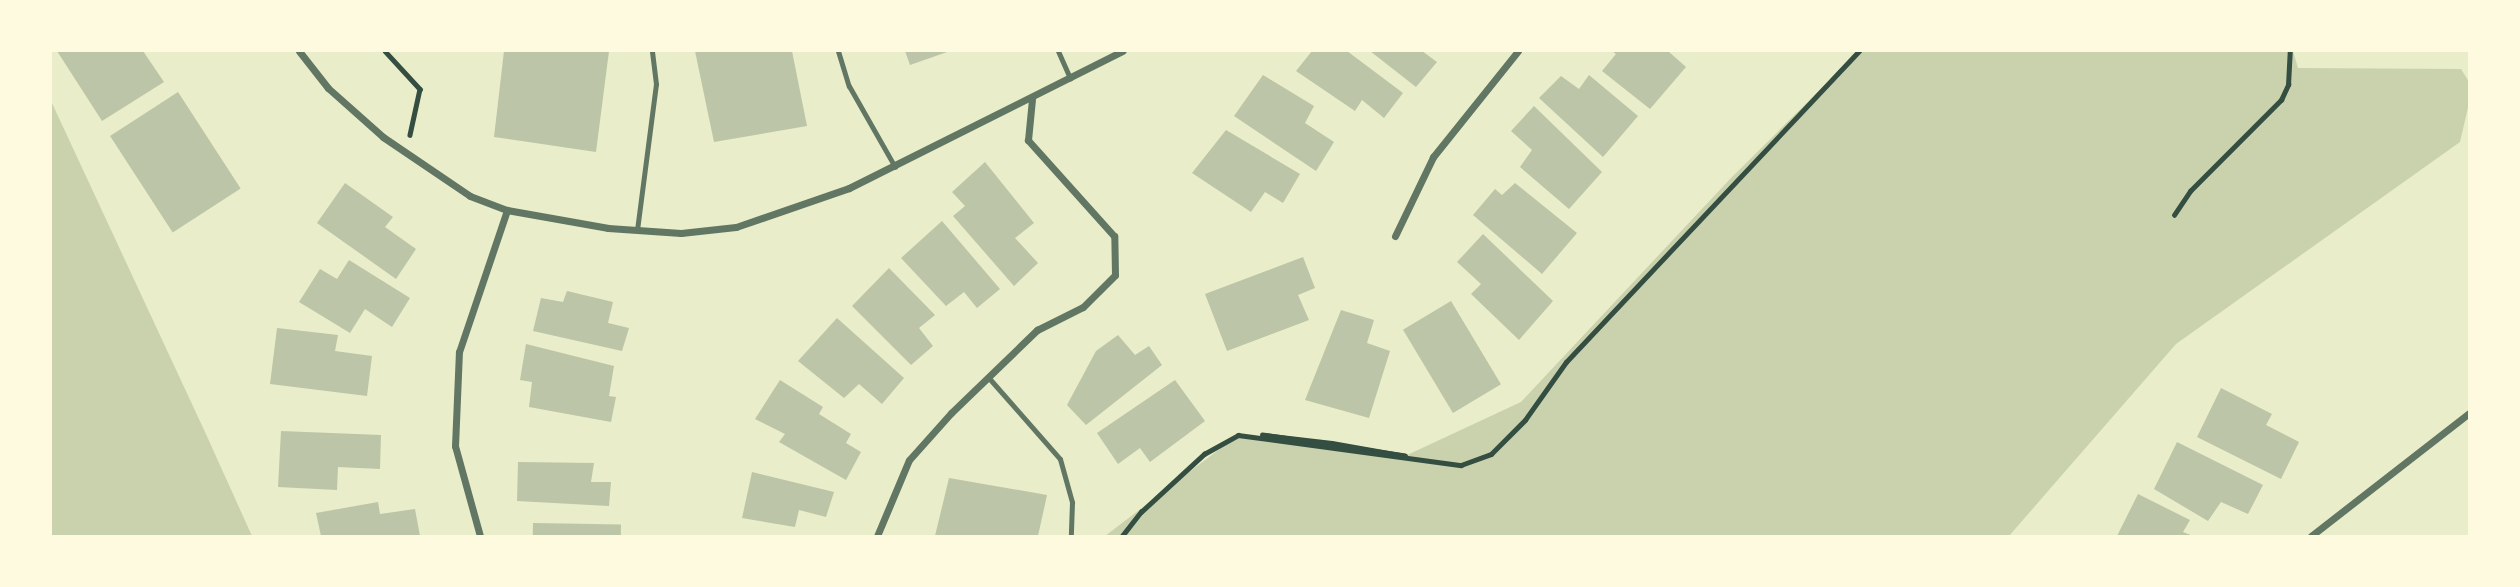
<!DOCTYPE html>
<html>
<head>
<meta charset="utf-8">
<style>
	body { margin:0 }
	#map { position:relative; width:2520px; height:587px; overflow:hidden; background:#e9edc9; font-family:"Golos Text",sans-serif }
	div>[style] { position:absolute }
	.green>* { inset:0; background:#cad2ad }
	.building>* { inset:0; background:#bcc5a7; transform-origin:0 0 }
	.path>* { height:4.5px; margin:-2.25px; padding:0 2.25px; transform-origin:2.25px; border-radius:2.25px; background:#344e41 }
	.service>* { height:5px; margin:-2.5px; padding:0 2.5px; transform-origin:2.5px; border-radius:2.5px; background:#617663 }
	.minor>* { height:7px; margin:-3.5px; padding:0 3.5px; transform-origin:3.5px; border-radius:3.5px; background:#617663 }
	span { translate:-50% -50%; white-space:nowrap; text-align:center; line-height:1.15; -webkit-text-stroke:5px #fefae0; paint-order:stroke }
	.frame { position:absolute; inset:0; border:52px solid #fefae0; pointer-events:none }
</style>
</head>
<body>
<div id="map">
	<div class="green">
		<div style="clip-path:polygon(1859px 51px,2293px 51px,2298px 68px,2461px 69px,2469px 82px,2469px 103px,2460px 142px,2176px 344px,2009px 536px,1105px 536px,1238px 435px,1405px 456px,1521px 402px,1730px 179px)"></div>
		<div style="clip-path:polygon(51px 101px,205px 432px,252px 536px,51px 536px)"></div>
	</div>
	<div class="building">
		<div style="clip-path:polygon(57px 51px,143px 51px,164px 82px,102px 121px)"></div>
		<div style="clip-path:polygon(504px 51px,609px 51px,596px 152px,494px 137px)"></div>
		<div style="clip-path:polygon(695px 51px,792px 51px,807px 126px,714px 142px)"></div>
		<div style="clip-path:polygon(905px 51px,950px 51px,910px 65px)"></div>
		<div style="clip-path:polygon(1312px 51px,1347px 51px,1403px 93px,1384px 118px,1362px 100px,1355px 111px,1296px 71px)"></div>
		<div style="clip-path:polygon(1370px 51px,1422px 51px,1437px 62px,1416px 87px)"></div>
		<div style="clip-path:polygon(1612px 51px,1668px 51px,1686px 67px,1650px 109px,1602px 71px,1616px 54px)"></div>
		<div style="clip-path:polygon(1263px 75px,1314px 106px,1305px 123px,1334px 142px,1316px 171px,1234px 116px)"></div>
		<div style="clip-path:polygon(1589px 75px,1638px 116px,1603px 157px,1539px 98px,1561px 76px,1579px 89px)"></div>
		<div style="left:178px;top:92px;width:115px;height:81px;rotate:57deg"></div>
		<div style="clip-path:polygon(1534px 106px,1602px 172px,1569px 209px,1520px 167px,1532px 150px,1511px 131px)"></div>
		<div style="clip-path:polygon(1226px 130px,1300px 174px,1283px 203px,1265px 192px,1251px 212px,1192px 173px)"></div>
		<div style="clip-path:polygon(985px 162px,1034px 223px,1015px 238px,1038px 263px,1014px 286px,953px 216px,965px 206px,952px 192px)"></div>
		<div style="clip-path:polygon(345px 183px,393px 217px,385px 227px,416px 249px,396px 279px,317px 223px)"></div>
		<div style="clip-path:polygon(1515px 183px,1577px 233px,1542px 274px,1473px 215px,1495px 189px,1502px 195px)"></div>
		<div style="clip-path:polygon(942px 221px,1000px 289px,977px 308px,964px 292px,946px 306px,901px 258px)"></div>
		<div style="clip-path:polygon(1483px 234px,1553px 301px,1519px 340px,1471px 294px,1481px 284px,1457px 262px)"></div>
		<div style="clip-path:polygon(1303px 257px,1315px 288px,1298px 295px,1309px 320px,1227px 351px,1205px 294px)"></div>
		<div style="clip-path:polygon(349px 260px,410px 298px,392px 327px,365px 309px,350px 333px,299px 302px,320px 269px,337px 279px)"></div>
		<div style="clip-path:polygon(889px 268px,935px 315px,919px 328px,933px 346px,911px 365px,852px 306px)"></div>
		<div style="clip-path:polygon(567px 291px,613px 302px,608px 323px,629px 328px,622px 351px,533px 331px,541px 298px,563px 302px)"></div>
		<div style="left:1451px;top:301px;width:97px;height:56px;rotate:59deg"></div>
		<div style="clip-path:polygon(1341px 310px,1374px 320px,1367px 343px,1390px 351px,1369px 418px,1305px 400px)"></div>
		<div style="clip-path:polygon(837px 318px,904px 378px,882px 404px,859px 384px,844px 398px,798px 361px)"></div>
		<div style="clip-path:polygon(277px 328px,338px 335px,335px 351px,372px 356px,367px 396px,270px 384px)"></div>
		<div style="clip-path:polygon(1118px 335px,1135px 355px,1149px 346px,1162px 365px,1086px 425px,1067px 405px,1096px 351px)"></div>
		<div style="clip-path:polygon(526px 344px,614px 366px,609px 396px,616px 397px,611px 422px,529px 407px,532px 382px,520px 380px)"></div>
		<div style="clip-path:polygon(780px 380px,823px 407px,819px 414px,851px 434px,846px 443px,861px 452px,846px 480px,779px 442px,785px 434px,755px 419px)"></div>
		<div style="clip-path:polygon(1175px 380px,1205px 421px,1150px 462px,1140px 448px,1118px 464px,1097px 433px)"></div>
		<div style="clip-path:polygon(2221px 388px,2272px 414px,2266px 425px,2299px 442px,2281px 479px,2197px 437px)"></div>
		<div style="clip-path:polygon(281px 431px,381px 435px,380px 469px,338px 467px,337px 490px,278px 487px)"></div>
		<div style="clip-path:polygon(2177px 442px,2263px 485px,2248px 514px,2221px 502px,2208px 521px,2154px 489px)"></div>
		<div style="clip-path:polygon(518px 462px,594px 463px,591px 482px,611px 482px,609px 506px,517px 501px)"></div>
		<div style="clip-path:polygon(752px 472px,834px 492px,826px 517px,799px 510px,795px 527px,742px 518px)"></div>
		<div style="clip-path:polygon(949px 478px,1047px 495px,1038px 536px,935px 536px)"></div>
		<div style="clip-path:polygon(2138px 494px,2190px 520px,2183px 532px,2193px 536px,2117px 536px)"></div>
		<div style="clip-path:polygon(378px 502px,380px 514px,415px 509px,420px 536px,321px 536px,316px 513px)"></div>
		<div style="left:533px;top:523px;width:88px;height:13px;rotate:1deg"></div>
	</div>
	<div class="path">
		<div style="left:385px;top:51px;width:52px;rotate:47.4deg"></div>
		<div style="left:420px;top:89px;width:47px;rotate:102.3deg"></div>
		<div style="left:2174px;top:215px;width:29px;rotate:-56deg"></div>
		<div style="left:2190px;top:191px;width:129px;rotate:-45deg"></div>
		<div style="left:2281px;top:100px;width:17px;rotate:-65deg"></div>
		<div style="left:2288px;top:85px;width:34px;rotate:-87deg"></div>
		<div style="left:1263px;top:435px;width:69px;rotate:6.6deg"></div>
		<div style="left:1332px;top:443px;width:74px;rotate:10.1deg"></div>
		<div style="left:1405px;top:456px;width:144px;rotate:-171.6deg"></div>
		<div style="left:1122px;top:536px;width:31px;rotate:-52deg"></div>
		<div style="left:1141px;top:512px;width:86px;rotate:-42.6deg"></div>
		<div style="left:1204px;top:454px;width:39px;rotate:-29deg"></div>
		<div style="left:1238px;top:435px;width:225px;rotate:7.7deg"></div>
		<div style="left:1461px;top:465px;width:32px;rotate:-20deg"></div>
		<div style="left:1491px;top:454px;width:48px;rotate:-45deg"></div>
		<div style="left:1525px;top:420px;width:71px;rotate:-54.7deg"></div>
		<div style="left:1566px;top:362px;width:427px;rotate:-46.7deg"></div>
	</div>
	<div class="service">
		<div style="left:838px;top:51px;width:37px;rotate:73deg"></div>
		<div style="left:849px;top:86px;width:93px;rotate:60.4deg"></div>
		<div style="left:1058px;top:51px;width:30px;rotate:66deg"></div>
		<div style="left:637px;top:230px;width:147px;rotate:-82.6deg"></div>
		<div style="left:656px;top:84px;width:33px;rotate:-97deg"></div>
		<div style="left:988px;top:377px;width:109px;rotate:48.7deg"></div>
		<div style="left:1060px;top:459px;width:45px;rotate:74.4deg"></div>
		<div style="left:1072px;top:502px;width:34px;rotate:92deg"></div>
	</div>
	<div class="minor">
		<div style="left:299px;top:51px;width:47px;rotate:51.9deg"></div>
		<div style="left:328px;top:88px;width:74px;rotate:41.7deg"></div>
		<div style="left:383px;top:137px;width:105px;rotate:34.1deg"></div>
		<div style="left:470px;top:196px;width:40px;rotate:21deg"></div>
		<div style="left:507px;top:210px;width:103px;rotate:10.1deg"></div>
		<div style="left:608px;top:228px;width:73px;rotate:3.9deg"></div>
		<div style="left:681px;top:233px;width:55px;rotate:-6.2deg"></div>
		<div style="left:736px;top:227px;width:120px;rotate:-19deg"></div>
		<div style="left:849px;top:188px;width:306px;rotate:-26.6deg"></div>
		<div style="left:1395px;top:236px;width:88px;rotate:-64.3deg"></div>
		<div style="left:1433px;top:157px;width:136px;rotate:-51.3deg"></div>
		<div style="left:480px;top:536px;width:93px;rotate:-105.5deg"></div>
		<div style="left:455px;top:446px;width:94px;rotate:-87.6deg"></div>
		<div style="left:459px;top:352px;width:150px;rotate:-71.3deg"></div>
		<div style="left:877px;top:536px;width:82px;rotate:-67.2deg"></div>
		<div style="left:909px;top:460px;width:63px;rotate:-48.2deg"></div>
		<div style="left:951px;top:413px;width:120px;rotate:-44deg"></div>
		<div style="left:1037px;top:330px;width:51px;rotate:-26.6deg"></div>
		<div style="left:1083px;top:307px;width:45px;rotate:-45deg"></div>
		<div style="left:1115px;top:275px;width:39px;rotate:-91deg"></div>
		<div style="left:1114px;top:236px;width:129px;rotate:-131.9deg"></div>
		<div style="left:1028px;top:140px;width:41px;rotate:-84.4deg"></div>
		<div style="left:2311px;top:536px;width:200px;rotate:-37.9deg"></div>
	</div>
	<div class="frame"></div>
</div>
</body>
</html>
